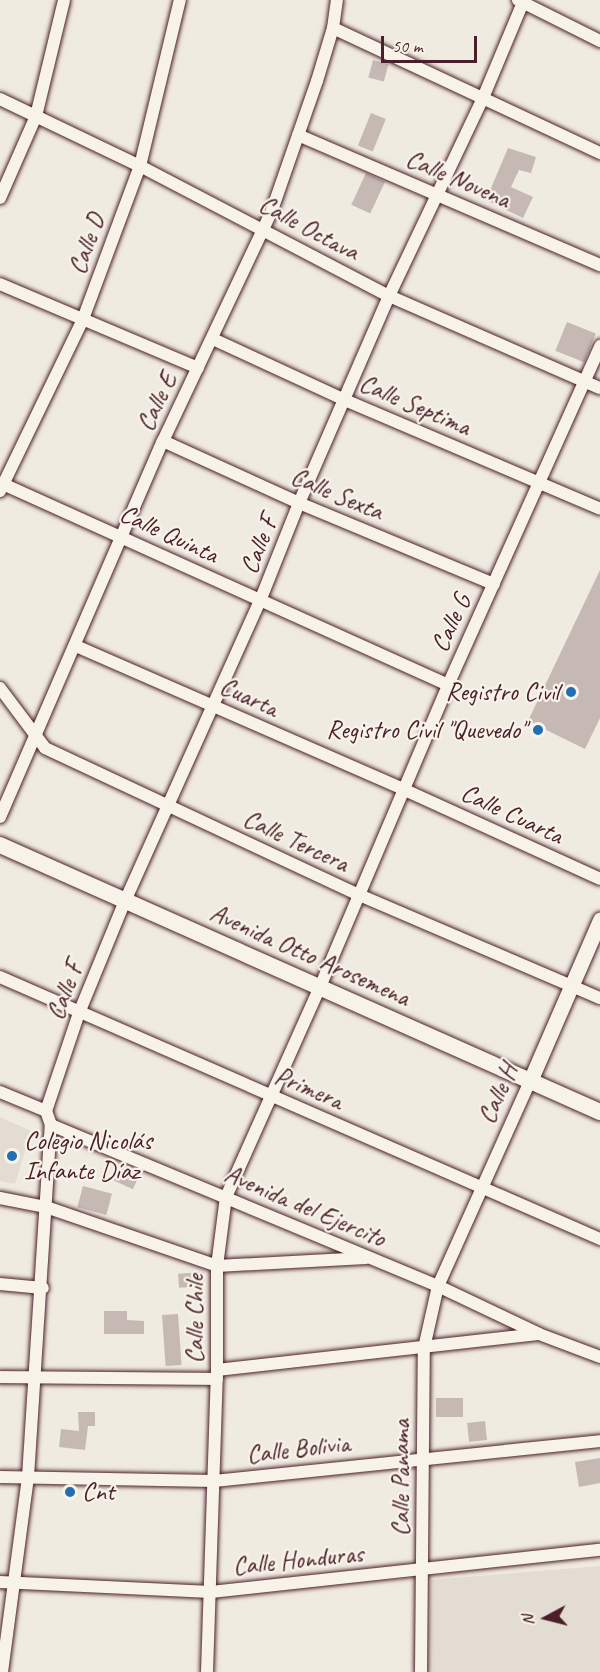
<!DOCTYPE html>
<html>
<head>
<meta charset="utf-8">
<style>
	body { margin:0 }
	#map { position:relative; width:600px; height:1672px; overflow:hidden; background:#f0ebe0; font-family:Caveat,sans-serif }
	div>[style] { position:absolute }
	.built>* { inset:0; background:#e3dcd2 }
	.building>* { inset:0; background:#c6b8b3; transform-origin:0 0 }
	.roads { filter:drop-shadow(0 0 2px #4a1f2b) drop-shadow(0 0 2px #4a1f2b) }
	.minor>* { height:12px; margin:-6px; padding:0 6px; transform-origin:6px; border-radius:6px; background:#f7f3e8 }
	.tertiary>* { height:15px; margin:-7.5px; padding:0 7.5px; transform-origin:7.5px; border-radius:7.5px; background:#f7f3e8 }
	.secondary>* { height:16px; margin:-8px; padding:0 8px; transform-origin:8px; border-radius:8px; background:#f7f3e8 }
	.dots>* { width:16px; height:16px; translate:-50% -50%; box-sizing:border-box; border:3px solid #f7f3e8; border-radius:50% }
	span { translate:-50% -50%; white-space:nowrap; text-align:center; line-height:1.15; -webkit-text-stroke:4.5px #f7f3e8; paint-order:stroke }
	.street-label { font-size:26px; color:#4a1f2b }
	.poi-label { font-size:26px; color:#4a1f2b }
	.right { translate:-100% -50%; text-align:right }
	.left { translate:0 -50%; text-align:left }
	.north { position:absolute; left:516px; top:1588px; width:60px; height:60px; -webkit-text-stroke:4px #f7f3e8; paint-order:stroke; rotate:263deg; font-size:16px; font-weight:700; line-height:24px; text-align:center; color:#4a1f2b }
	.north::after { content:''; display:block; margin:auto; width:21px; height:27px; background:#4a1f2b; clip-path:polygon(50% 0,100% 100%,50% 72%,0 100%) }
	.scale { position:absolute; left:381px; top:36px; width:96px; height:27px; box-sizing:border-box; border:3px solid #4a1f2b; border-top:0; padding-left:8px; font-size:18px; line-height:21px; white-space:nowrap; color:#4a1f2b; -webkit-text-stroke:4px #f7f3e8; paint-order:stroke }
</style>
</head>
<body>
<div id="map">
	<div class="built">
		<div style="clip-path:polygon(0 1117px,31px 1131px,15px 1184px,0 1181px)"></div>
		<div style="clip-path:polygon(600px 1566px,600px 1672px,428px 1672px,431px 1580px)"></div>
	</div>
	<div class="building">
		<div style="left:373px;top:60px;width:16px;height:18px;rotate:15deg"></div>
		<div style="left:371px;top:113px;width:16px;height:35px;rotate:22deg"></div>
		<div style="clip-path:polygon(508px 148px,536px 157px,531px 173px,519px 170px,511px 187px,533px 197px,523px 218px,486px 200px)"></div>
		<div style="left:366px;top:173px;width:21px;height:35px;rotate:25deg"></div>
		<div style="left:567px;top:322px;width:31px;height:31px;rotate:22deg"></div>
		<div style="clip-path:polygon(600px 570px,600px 718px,585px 749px,528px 721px)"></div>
		<div style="left:121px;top:1165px;width:21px;height:17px;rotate:25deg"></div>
		<div style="left:83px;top:1186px;width:30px;height:22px;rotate:15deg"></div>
		<div style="left:203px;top:1272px;width:14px;height:25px;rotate:86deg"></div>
		<div style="clip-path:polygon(104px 1311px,127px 1311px,127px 1320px,144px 1321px,144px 1334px,104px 1334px)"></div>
		<div style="left:178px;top:1314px;width:51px;height:16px;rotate:86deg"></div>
		<div style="left:436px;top:1398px;width:27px;height:19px"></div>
		<div style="clip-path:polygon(78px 1412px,95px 1412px,95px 1426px,88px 1426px,85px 1450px,59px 1447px,61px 1429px,79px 1431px)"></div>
		<div style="left:485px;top:1421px;width:19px;height:18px;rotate:84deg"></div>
		<div style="clip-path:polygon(600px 1458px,600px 1483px,579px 1487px,575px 1462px)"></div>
	</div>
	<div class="roads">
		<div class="minor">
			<div style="left:518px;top:0;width:92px;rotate:26.6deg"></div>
			<div style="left:333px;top:28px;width:295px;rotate:25.1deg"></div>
			<div style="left:0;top:99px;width:155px;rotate:25.6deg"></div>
			<div style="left:140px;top:166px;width:281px;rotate:27.6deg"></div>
			<div style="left:389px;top:296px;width:230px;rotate:23.6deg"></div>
			<div style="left:298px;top:135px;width:329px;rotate:23.3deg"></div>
			<div style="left:0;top:198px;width:90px;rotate:-66.3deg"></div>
			<div style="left:36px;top:116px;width:119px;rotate:-76.4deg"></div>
			<div style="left:0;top:284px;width:215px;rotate:23deg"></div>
			<div style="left:213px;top:339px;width:145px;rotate:24.8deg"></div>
			<div style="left:345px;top:400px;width:277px;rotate:23.1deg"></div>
			<div style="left:163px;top:441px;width:149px;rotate:24.5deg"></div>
			<div style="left:299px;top:503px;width:211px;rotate:22.6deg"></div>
			<div style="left:3px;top:484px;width:488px;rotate:24.3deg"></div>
			<div style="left:0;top:491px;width:191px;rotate:-64.2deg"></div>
			<div style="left:83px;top:319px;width:163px;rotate:-69.6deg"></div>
			<div style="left:140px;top:166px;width:171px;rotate:-76.5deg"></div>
			<div style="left:76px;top:646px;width:359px;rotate:23.6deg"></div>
			<div style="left:405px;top:790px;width:214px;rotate:24.5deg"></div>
			<div style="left:0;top:688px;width:75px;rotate:53.1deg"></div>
			<div style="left:45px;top:748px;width:344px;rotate:25.1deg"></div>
			<div style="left:357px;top:894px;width:264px;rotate:23.2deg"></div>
			<div style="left:0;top:817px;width:410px;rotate:-66.6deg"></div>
			<div style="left:163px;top:441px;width:252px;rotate:-64.7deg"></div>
			<div style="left:271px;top:213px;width:140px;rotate:-70.8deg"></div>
			<div style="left:317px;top:81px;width:55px;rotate:-73.2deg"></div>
			<div style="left:333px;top:28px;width:28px;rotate:-82deg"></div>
			<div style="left:0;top:977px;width:655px;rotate:23.59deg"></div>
			<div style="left:0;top:1092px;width:50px;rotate:22.4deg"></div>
			<div style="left:46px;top:1111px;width:15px;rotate:70deg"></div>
			<div style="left:51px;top:1125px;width:419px;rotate:22.6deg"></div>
			<div style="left:438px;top:1286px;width:112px;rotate:25.4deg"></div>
			<div style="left:539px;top:1334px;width:65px;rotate:20.7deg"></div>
			<div style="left:46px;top:1111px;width:103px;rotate:-71.4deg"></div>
			<div style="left:79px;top:1013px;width:121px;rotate:-67.7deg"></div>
			<div style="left:125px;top:901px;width:329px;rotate:-65.8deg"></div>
			<div style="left:260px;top:601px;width:105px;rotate:-68.3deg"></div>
			<div style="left:299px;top:503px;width:226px;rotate:-66.5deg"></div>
			<div style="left:389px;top:296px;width:219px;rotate:-64.6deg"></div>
			<div style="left:483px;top:98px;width:106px;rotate:-67.3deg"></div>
			<div style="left:0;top:1198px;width:47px;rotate:11.1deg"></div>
			<div style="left:46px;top:1207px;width:181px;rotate:19deg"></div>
			<div style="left:217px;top:1266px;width:149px;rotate:-3.1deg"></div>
			<div style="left:0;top:1284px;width:43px;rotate:5.3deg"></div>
			<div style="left:217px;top:1370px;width:323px;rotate:-6.4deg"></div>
			<div style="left:0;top:1377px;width:217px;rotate:0.5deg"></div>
			<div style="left:0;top:1477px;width:214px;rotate:1.1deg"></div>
			<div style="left:214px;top:1481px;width:388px;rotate:-5.9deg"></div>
			<div style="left:0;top:1582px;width:211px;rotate:2.7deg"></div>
			<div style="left:211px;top:1592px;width:391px;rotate:-6.2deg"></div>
			<div style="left:2px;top:1672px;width:197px;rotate:-82.4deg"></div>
			<div style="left:28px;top:1477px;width:353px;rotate:-86.3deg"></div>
			<div style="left:207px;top:1672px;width:302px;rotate:-88.1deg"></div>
			<div style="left:217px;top:1370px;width:104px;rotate:-90deg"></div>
			<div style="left:217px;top:1266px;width:70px;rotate:-82.6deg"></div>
			<div style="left:226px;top:1197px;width:230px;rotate:-65.9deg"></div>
			<div style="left:320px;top:987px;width:328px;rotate:-67deg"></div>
			<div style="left:448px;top:685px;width:372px;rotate:-65.8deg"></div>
			<div style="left:421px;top:1672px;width:324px;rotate:-89.5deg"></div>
			<div style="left:424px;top:1348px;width:64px;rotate:-77.3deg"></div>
			<div style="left:438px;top:1286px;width:225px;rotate:-65.8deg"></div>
		</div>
		<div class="tertiary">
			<div style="left:530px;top:1081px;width:176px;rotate:-66.5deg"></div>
		</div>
		<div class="secondary">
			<div style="left:0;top:845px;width:657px;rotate:23.99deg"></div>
		</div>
	</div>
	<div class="dots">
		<div style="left:571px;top:692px;background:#1f6fb2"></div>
		<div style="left:538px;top:730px;background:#1f6fb2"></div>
		<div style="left:12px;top:1156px;background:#1f6fb2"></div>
		<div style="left:70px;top:1492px;background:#1f6fb2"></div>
	</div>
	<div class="street-label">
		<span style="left:458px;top:179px;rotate:23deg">Calle Novena</span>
		<span style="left:309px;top:228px;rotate:28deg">Calle Octava</span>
		<span style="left:87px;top:244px;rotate:-70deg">Calle D</span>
		<span style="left:157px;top:402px;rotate:-65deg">Calle E</span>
		<span style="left:415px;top:405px;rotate:23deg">Calle Septima</span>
		<span style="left:337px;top:494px;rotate:23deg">Calle Sexta</span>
		<span style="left:169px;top:534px;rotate:25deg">Calle Quinta</span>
		<span style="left:259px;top:545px;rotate:-68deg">Calle F</span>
		<span style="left:451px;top:623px;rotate:-65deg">Calle G</span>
		<span style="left:249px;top:697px;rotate:24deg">Cuarta</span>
		<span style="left:512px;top:814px;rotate:25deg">Calle Cuarta</span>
		<span style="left:296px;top:841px;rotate:25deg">Calle Tercera</span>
		<span style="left:310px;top:955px;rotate:24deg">Avenida Otto Arosemena</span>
		<span style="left:65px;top:991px;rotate:-69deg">Calle F</span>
		<span style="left:309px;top:1088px;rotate:23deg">Primera</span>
		<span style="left:498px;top:1094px;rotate:-66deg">Calle H</span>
		<span style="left:305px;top:1206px;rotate:23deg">Avenida del Ejercito</span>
		<span style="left:195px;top:1319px;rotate:-90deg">Calle Chile</span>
		<span style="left:298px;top:1449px;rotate:-7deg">Calle Bolivia</span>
		<span style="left:401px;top:1478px;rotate:-90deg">Calle Panama</span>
		<span style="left:298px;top:1560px;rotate:-6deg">Calle Honduras</span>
	</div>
	<div class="poi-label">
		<span class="right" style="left:559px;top:692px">Registro Civil</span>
		<span class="right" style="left:526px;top:730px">Registro Civil "Quevedo"</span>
		<span class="left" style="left:24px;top:1156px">Colegio Nicolás<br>Infante Díaz</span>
		<span class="left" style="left:82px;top:1492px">Cnt</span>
	</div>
	<div class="north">N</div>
	<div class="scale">50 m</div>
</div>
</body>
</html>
